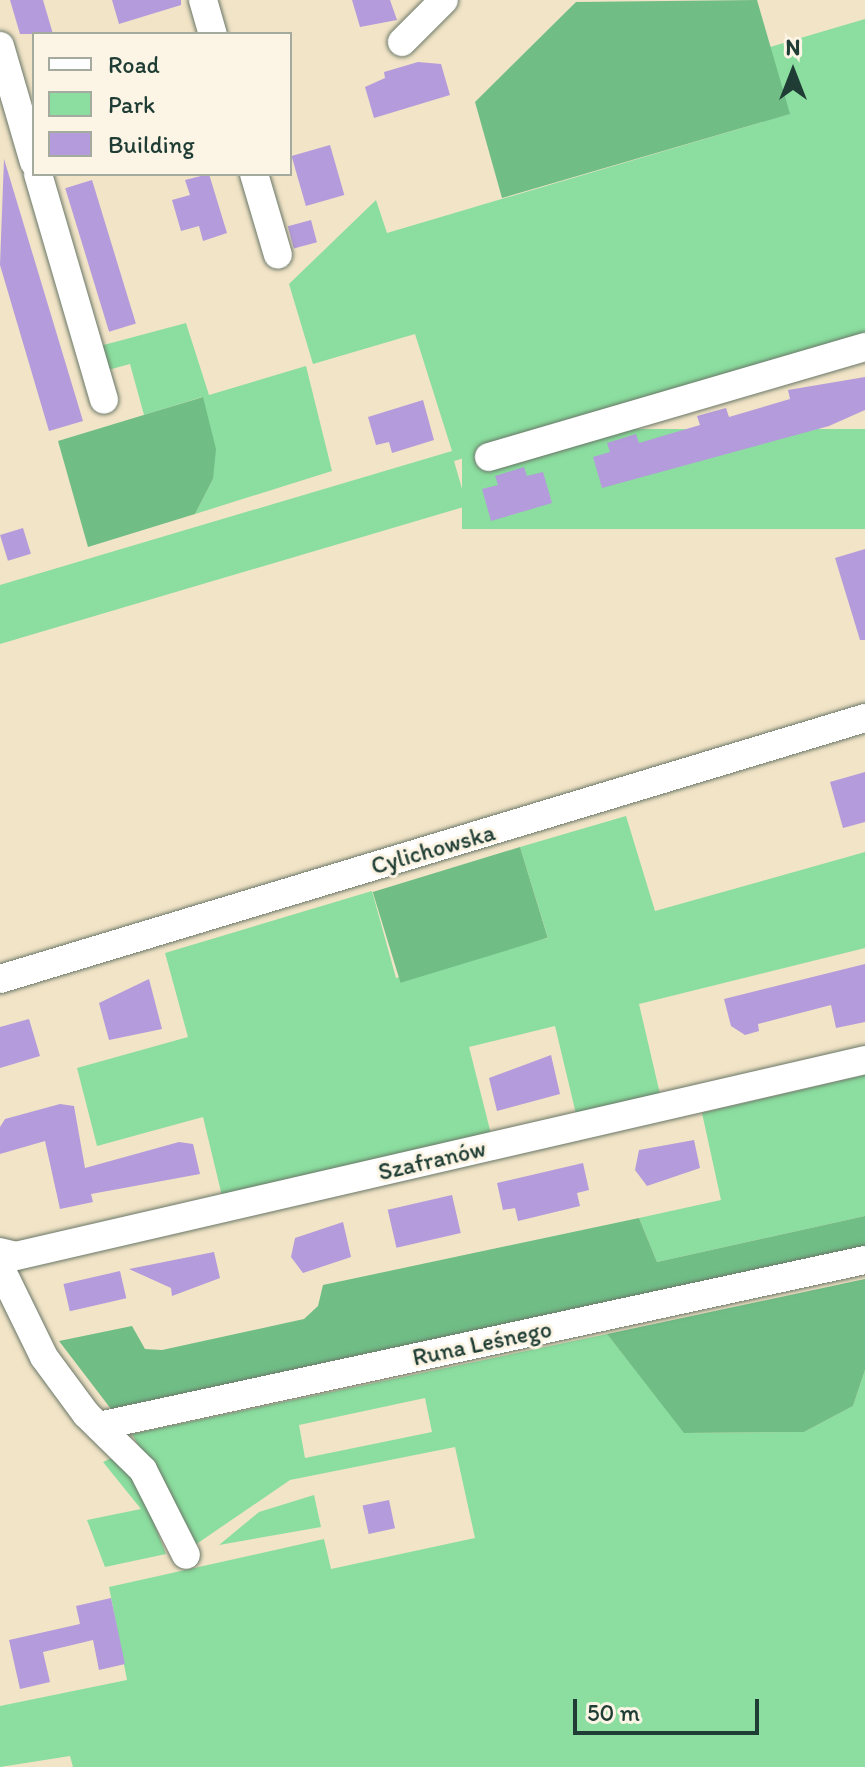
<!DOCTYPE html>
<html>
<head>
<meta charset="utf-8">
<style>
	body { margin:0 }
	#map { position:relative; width:865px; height:1767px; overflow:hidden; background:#f2e4c7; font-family:Itim,sans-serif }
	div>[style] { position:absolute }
	.green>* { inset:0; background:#8bde9f; transform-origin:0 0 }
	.forest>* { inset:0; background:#70bd86; transform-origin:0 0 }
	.building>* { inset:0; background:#b49bdb; transform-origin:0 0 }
	.roads { filter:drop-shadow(0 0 2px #697767) drop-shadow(0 0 2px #697767) }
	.minor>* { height:28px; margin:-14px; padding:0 14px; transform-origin:14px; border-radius:14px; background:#fff }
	span { translate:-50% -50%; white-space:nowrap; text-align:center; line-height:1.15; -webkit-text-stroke:6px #fcf5e5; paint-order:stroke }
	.street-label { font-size:24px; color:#1f3d34 }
	.legend { position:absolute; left:32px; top:32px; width:260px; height:144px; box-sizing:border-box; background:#fcf5e5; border:2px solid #a4ab9e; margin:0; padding:10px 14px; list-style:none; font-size:24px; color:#1f3d34 }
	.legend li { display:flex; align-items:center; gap:16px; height:40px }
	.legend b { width:40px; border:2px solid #a4ab9e }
	.north { position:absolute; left:753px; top:32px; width:80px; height:80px; -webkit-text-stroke:6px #fcf5e5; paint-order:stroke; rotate:0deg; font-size:22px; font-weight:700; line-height:32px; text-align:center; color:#1f3d34 }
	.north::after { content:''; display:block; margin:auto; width:28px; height:36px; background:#1f3d34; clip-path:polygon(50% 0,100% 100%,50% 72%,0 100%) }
	.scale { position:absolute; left:573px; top:1699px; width:186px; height:36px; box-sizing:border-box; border:4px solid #1f3d34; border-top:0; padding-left:10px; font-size:24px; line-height:28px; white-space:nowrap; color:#1f3d34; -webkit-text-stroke:6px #fcf5e5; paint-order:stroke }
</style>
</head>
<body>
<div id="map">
	<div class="green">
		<div style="clip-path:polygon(865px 19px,865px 340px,454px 461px,467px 506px,0 644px,0 585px,452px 451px,415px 334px,313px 364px,289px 284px,376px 200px,387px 233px,789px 114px,770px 47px)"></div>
		<div style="clip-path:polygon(186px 323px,209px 395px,306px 366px,332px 471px,195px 514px,213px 479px,202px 397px,144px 415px,130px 364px,108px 370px,100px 346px)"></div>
		<div style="left:865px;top:429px;width:100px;height:403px;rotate:90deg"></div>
		<div style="clip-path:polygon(626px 816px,655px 911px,865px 852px,865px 948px,639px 1004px,660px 1094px,576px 1114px,555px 1026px,469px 1047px,491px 1134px,222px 1196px,203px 1117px,97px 1146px,77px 1068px,188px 1037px,165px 953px,372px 891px,396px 978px,548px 938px,520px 847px)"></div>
		<div style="clip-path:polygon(865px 1075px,865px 1216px,657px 1262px,639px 1218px,721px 1200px,702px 1113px)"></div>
		<div style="clip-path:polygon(evenodd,607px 1334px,685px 1433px,804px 1432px,853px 1406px,865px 1370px,865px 1767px,73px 1767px,70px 1756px,0 1767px,0 1706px,127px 1680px,109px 1587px,324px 1539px,331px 1569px,475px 1538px,455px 1447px,290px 1480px,195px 1545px,132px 1434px,607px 1334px,425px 1398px,432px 1432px,305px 1458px,299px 1425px,425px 1398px)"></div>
		<div style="clip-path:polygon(118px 1455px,134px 1471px,166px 1554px,105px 1567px,87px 1520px,141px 1509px,103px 1462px)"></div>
		<div style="clip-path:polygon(314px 1495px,321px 1527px,219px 1545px,259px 1512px)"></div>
	</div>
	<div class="forest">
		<div style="clip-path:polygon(757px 0,790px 114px,502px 198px,475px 102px,576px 2px)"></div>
		<div style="clip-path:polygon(203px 397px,216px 449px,213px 479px,195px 514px,88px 547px,58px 441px)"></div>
		<div style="left:520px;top:847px;width:95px;height:154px;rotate:73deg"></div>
		<div style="clip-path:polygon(865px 1216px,865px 1246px,111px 1409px,59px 1341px,132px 1326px,145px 1349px,162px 1350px,304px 1319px,318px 1306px,323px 1285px,639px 1218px,657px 1262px)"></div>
		<div style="clip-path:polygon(865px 1279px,865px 1370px,853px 1406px,804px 1432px,684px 1433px,607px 1334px)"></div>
	</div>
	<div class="building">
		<div style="clip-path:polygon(10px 0,43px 0,53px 34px,20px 34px)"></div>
		<div style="clip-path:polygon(112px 0,181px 0,181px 5px,119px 24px)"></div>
		<div style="clip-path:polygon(352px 0,390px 0,397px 20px,360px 27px)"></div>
		<div style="clip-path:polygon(418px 62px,441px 64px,450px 95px,374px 118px,365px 87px,385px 78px,384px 72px)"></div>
		<div style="left:330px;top:145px;width:52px;height:40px;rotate:74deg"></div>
		<div style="clip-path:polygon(4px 159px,83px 421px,49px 431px,0 265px)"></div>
		<div style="clip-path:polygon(209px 174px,227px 233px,203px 241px,199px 226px,181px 231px,172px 200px,190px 195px,185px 180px)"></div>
		<div style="left:92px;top:180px;width:150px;height:28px;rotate:73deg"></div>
		<div style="left:311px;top:220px;width:23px;height:24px;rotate:75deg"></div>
		<div style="clip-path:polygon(865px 377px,865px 410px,829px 426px,602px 488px,593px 457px,610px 452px,607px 443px,636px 434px,639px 443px,700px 425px,697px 416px,726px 408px,729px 417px,790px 399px,788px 390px)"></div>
		<div style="clip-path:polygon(423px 400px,434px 440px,392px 453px,389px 442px,376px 445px,368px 417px)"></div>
		<div style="clip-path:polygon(524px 467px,527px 476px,543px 472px,552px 503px,491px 521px,482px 489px,498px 485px,495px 476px)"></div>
		<div style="left:23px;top:528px;width:27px;height:24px;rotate:73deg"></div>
		<div style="clip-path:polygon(865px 549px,865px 640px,860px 640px,835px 558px)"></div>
		<div style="clip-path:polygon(865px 772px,865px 822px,843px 828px,830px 782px)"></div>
		<div style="clip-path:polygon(865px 964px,865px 1022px,836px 1028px,831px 1005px,758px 1024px,759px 1031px,745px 1035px,731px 1026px,724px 999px)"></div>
		<div style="clip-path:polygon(149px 979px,162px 1029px,109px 1040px,99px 1003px)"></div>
		<div style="clip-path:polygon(29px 1019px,40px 1056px,0 1068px,0 1027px)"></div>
		<div style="clip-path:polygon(551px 1055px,560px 1094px,497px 1111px,489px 1078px)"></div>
		<div style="clip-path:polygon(60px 1104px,74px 1106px,85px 1168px,179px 1142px,193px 1144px,200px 1174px,91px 1194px,93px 1202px,60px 1209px,45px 1141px,0 1154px,0 1127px,5px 1119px)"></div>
		<div style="clip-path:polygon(694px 1140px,700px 1168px,647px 1186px,635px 1170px,639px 1150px)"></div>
		<div style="clip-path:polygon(583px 1163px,589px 1190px,577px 1193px,580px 1206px,518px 1221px,515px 1208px,503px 1210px,497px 1183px)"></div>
		<div style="left:452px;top:1195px;width:39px;height:66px;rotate:77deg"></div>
		<div style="clip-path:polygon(343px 1222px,351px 1257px,303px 1273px,291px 1257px,295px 1238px)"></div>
		<div style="clip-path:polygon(214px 1252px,220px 1278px,172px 1296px,171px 1288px,129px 1269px)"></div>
		<div style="left:120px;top:1271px;width:28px;height:58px;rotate:77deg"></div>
		<div style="left:389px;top:1500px;width:29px;height:27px;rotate:78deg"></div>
		<div style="clip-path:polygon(111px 1598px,125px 1664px,99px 1670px,93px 1640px,43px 1652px,50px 1682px,20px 1689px,9px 1640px,80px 1624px,76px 1606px)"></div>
	</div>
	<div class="roads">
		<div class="minor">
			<div style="left:203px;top:0;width:35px;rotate:74deg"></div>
			<div style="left:402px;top:42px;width:59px;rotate:-45deg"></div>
			<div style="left:0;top:46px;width:121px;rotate:73.7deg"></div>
			<div style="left:38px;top:174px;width:235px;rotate:73.7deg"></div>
			<div style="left:254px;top:174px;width:84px;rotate:73.5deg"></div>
			<div style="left:489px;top:457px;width:392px;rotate:-16.3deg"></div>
			<div style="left:0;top:979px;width:904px;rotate:-16.79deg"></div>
			<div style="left:0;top:1252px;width:16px;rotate:14deg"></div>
			<div style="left:16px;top:1256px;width:871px;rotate:-13deg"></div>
			<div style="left:0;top:1267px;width:100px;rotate:63.9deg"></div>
			<div style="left:44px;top:1357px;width:71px;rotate:53.6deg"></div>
			<div style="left:86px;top:1414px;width:80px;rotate:44.5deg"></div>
			<div style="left:143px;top:1470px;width:95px;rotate:63.2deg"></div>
			<div style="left:99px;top:1426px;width:784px;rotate:-12.23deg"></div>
		</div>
	</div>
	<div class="street-label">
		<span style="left:433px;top:849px;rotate:-16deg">Cylichowska</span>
		<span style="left:432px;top:1160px;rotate:-13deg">Szafranów</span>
		<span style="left:482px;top:1343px;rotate:-12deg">Runa Leśnego</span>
	</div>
	<ul class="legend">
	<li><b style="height:10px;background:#fff"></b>Road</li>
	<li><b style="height:22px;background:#8bde9f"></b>Park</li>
	<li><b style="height:22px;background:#b49bdb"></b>Building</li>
	</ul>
	<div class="north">N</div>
	<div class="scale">50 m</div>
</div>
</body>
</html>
